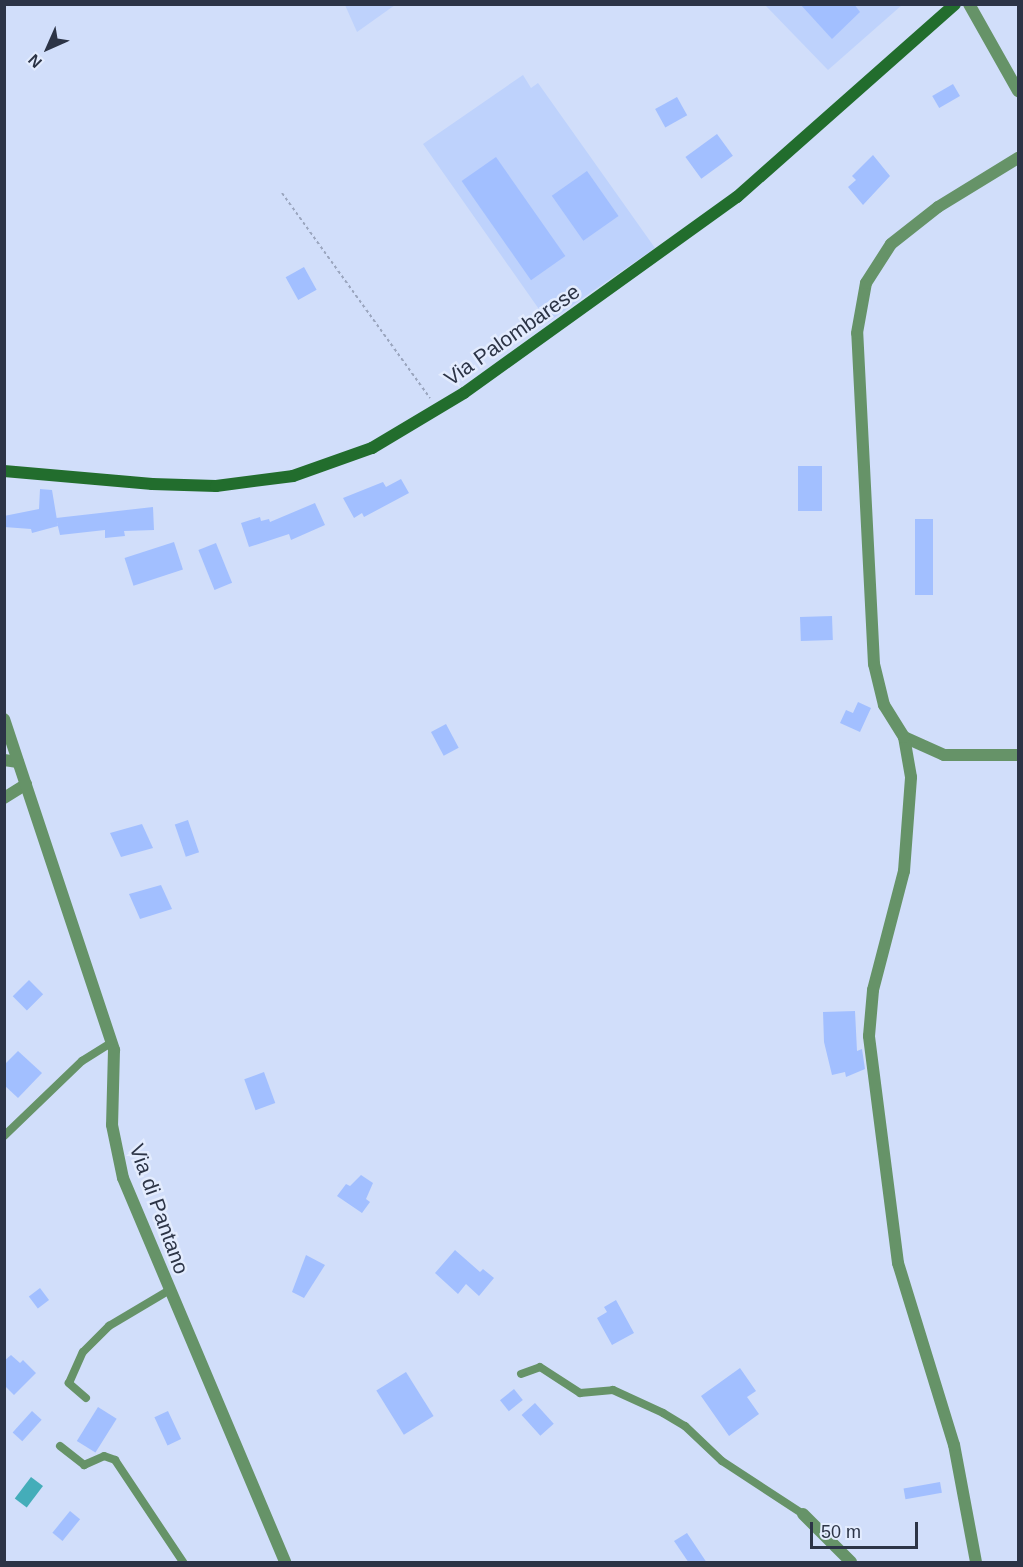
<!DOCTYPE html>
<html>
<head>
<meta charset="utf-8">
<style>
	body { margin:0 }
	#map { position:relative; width:1023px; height:1567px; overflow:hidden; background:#d1defa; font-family:Arial,sans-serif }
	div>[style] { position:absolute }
	.built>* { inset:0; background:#bed2fc }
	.water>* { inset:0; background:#44adb9; transform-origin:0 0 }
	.building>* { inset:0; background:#a2bfff; transform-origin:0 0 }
	.path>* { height:2px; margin-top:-1px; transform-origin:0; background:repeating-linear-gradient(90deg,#9aa5be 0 3px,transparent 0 6px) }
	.service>* { height:8px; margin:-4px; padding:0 4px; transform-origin:4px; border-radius:4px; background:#669368 }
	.minor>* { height:12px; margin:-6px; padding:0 6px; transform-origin:6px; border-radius:6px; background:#669368 }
	.tertiary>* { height:12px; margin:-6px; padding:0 6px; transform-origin:6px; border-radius:6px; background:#669368 }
	.secondary>* { height:12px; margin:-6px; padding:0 6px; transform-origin:6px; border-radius:6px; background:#226d2d }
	span { translate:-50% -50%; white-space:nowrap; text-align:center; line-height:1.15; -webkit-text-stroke:5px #e3ecfe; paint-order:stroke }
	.street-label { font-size:21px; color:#2c3446 }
	.frame { position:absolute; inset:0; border:6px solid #2c3446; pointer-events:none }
	.north { position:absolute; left:18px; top:18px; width:60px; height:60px; -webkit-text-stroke:4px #e3ecfe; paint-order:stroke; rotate:225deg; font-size:16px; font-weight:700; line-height:24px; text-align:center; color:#2c3446 }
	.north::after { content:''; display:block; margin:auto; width:21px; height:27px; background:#2c3446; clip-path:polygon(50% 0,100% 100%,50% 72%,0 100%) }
	.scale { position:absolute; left:810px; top:1522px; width:108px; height:27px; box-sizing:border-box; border:3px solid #2c3446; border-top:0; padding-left:8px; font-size:18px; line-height:21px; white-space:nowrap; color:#2c3446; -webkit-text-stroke:4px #e3ecfe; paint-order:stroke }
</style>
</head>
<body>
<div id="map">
	<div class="built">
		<div style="clip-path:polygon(345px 5px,395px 5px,357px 32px)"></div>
		<div style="clip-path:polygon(765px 5px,902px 5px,828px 70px)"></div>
		<div style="clip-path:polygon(523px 75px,531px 88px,538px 83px,655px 248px,548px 322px,423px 144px)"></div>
	</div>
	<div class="water">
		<div style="left:31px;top:1477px;width:15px;height:27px;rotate:37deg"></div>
	</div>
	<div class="building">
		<div style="clip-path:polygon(800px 4px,854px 4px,860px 12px,832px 39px)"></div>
		<div style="left:953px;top:84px;width:14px;height:24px;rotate:60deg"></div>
		<div style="left:677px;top:97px;width:21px;height:25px;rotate:61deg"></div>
		<div style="left:717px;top:134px;width:27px;height:39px;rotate:54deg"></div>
		<div style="clip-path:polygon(873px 155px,890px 176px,863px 205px,848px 187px,856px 180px,852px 176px)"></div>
		<div style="left:496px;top:157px;width:121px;height:42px;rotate:55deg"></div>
		<div style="left:587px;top:171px;width:55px;height:43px;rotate:55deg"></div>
		<div style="left:304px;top:267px;width:26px;height:21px;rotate:61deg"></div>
		<div style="left:798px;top:466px;width:24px;height:45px"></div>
		<div style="clip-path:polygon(401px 479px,409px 493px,364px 517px,362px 513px,354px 518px,343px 498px,383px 482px,386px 487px)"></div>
		<div style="clip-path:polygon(40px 489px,52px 490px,58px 526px,32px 533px,31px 529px,4px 527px,4px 516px,39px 509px)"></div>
		<div style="clip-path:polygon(315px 503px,325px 525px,291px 540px,289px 534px,249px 547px,241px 523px,260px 517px,261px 521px,269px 519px,270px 522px)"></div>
		<div style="clip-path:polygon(153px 507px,154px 530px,124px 531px,125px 536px,105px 538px,105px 530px,60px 535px,56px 518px)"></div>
		<div style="left:915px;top:519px;width:18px;height:76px"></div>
		<div style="left:174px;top:542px;width:29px;height:52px;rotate:72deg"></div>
		<div style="left:216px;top:543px;width:43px;height:19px;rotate:68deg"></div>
		<div style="left:832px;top:616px;width:24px;height:32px;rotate:88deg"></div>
		<div style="clip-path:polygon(858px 702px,871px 708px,860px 732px,840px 723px,846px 710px,853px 713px)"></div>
		<div style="left:446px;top:724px;width:27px;height:17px;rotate:62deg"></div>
		<div style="left:188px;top:820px;width:34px;height:14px;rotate:71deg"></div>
		<div style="clip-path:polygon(142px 824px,153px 848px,121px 857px,110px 833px)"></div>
		<div style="clip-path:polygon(161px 885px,172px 909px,140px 919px,129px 894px)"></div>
		<div style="left:29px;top:980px;width:20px;height:23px;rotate:45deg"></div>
		<div style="clip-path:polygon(855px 1011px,857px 1051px,862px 1049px,865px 1069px,846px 1077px,845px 1072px,832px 1075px,824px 1042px,823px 1012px)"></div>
		<div style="clip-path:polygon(18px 1051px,42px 1073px,18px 1098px,4px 1085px,4px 1065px)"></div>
		<div style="left:264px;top:1072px;width:33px;height:21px;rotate:70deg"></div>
		<div style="clip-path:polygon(361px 1175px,373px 1183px,366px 1199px,370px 1202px,362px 1213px,337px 1196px,346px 1184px,350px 1186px)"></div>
		<div style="clip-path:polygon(455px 1250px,480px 1272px,483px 1269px,494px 1278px,479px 1296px,466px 1284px,458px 1294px,435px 1273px)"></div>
		<div style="clip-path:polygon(306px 1255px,325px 1265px,304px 1298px,292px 1292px)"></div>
		<div style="left:40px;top:1288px;width:15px;height:14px;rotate:53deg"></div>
		<div style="clip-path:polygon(616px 1300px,634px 1333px,612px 1345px,597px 1318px,607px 1312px,604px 1307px)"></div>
		<div style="clip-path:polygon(11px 1355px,20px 1363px,23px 1360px,36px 1373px,14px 1395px,4px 1385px,4px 1361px)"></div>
		<div style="clip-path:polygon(740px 1368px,756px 1391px,747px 1397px,759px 1414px,729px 1436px,701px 1396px)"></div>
		<div style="left:406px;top:1372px;width:52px;height:35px;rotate:58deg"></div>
		<div style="left:514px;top:1389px;width:14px;height:18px;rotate:51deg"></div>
		<div style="left:535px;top:1403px;width:28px;height:18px;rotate:48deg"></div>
		<div style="left:98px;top:1407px;width:22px;height:40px;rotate:32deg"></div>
		<div style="left:32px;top:1411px;width:13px;height:29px;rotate:42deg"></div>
		<div style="left:168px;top:1411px;width:31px;height:15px;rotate:65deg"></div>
		<div style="left:940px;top:1482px;width:11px;height:37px;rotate:80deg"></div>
		<div style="left:70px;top:1511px;width:13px;height:28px;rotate:39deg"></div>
		<div style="clip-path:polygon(687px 1533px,707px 1563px,689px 1563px,674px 1541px)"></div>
	</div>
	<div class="path">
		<div style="left:282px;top:193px;width:253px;rotate:54.2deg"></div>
	</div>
	<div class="service">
		<div style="left:4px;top:1136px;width:108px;rotate:-43.9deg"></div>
		<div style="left:82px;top:1061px;width:36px;rotate:-32deg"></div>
		<div style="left:521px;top:1374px;width:20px;rotate:-20deg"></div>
		<div style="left:540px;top:1367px;width:48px;rotate:33deg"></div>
		<div style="left:580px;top:1393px;width:33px;rotate:-5deg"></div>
		<div style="left:613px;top:1390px;width:55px;rotate:24.7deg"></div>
		<div style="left:663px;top:1413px;width:26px;rotate:31deg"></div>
		<div style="left:685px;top:1426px;width:51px;rotate:43.4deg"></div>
		<div style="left:722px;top:1461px;width:97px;rotate:33.2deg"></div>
		<div style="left:86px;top:1398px;width:23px;rotate:-139deg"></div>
		<div style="left:69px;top:1383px;width:34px;rotate:-66deg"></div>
		<div style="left:83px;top:1352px;width:37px;rotate:-45deg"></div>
		<div style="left:109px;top:1326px;width:69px;rotate:-30.7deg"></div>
		<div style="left:60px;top:1446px;width:31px;rotate:38deg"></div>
		<div style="left:84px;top:1465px;width:22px;rotate:-24deg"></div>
		<div style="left:104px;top:1456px;width:12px;rotate:20deg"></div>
		<div style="left:115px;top:1460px;width:123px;rotate:56.3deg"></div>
	</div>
	<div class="minor">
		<div style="left:969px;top:4px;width:100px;rotate:60.6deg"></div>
		<div style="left:904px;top:737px;width:44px;rotate:24.2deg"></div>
		<div style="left:944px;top:755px;width:74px"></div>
		<div style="left:4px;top:760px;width:14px;rotate:8deg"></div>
		<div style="left:4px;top:798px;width:26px;rotate:-32deg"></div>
		<div style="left:803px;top:1514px;width:68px;rotate:45deg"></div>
		<div style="left:976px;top:1562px;width:119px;rotate:-100.6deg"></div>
		<div style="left:954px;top:1445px;width:190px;rotate:-107.1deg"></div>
		<div style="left:898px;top:1263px;width:229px;rotate:-97.3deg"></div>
		<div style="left:869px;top:1036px;width:46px;rotate:-85deg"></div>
		<div style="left:873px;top:990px;width:123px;rotate:-75.4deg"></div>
		<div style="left:904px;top:871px;width:94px;rotate:-85.7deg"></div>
		<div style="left:911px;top:777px;width:41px;rotate:-99.9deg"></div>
		<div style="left:904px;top:737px;width:38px;rotate:-122deg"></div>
		<div style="left:884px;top:705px;width:42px;rotate:-103.7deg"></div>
		<div style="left:874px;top:664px;width:331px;rotate:-92.9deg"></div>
		<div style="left:857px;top:333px;width:51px;rotate:-79.8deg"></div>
		<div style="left:866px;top:283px;width:46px;rotate:-57.3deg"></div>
		<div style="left:891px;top:244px;width:60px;rotate:-38.2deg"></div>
		<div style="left:938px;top:207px;width:94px;rotate:-31.5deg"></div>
	</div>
	<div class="tertiary">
		<div style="left:4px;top:719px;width:349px;rotate:71.6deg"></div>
		<div style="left:114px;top:1050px;width:75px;rotate:91.5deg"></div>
		<div style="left:112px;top:1125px;width:54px;rotate:78.3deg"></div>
		<div style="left:123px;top:1178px;width:417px;rotate:67.1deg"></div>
	</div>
	<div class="secondary">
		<div style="left:4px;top:471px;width:149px;rotate:5deg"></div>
		<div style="left:152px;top:484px;width:64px;rotate:1.8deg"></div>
		<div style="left:216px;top:486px;width:78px;rotate:-7.4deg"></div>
		<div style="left:293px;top:476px;width:84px;rotate:-19.5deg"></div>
		<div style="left:372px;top:448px;width:107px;rotate:-30.9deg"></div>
		<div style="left:464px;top:393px;width:336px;rotate:-35.7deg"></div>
		<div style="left:737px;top:197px;width:291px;rotate:-41.5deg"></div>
	</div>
	<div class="street-label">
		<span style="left:512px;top:335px;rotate:-35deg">Via Palombarese</span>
		<span style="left:159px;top:1209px;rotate:70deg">Via di Pantano</span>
	</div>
	<div class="frame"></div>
	<div class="north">N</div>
	<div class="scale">50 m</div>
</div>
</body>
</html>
